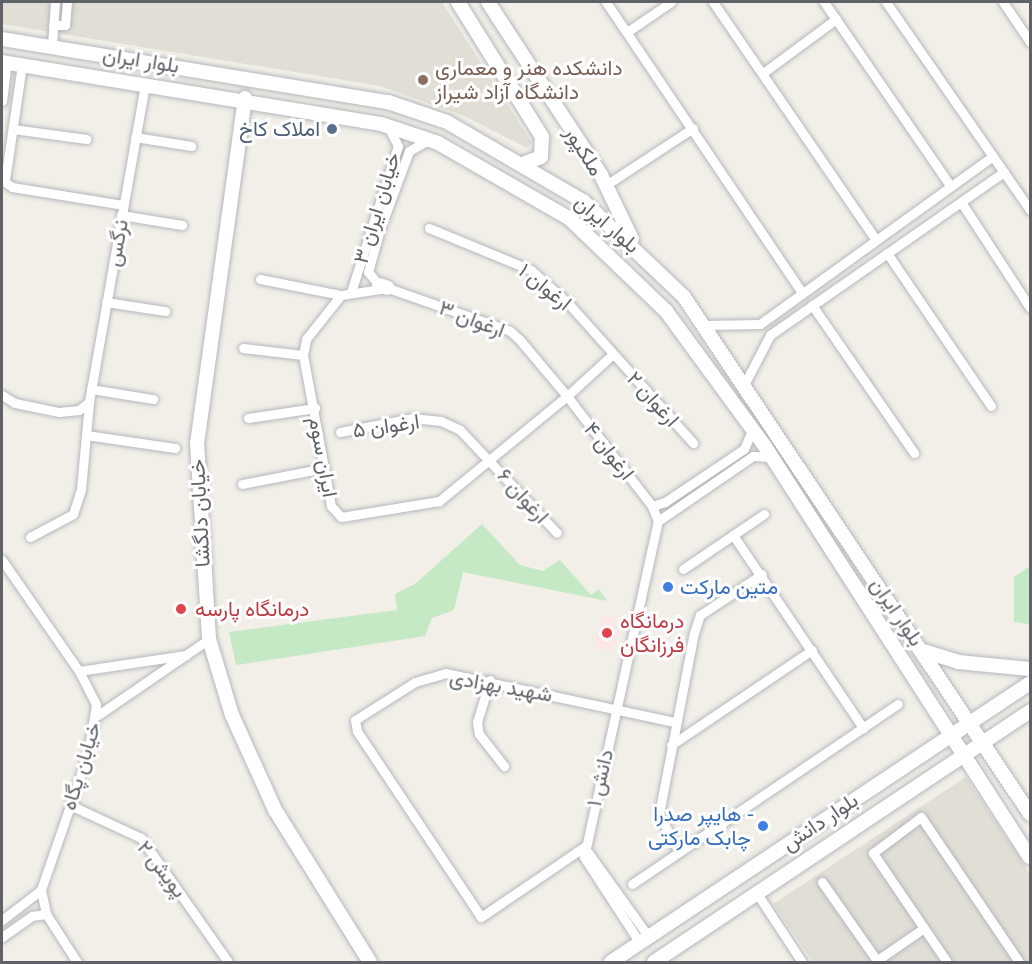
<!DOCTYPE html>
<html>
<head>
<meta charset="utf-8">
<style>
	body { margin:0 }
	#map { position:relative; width:1032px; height:964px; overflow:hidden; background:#f1efe8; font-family:"Public Sans",Vazirmatn,sans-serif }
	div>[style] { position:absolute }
	.education>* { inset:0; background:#e1ded6 }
	.medical>* { inset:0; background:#fce8e6; transform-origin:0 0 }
	.green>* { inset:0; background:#c5e8c5 }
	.roads { filter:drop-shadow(0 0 2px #b5b8bc) drop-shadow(0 0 2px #b5b8bc) }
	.street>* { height:9px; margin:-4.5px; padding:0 4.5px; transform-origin:4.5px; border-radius:4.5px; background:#fff }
	.secondary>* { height:14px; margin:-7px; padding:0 7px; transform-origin:7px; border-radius:7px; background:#fff }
	.dots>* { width:16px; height:16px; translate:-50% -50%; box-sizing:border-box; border:3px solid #fff; border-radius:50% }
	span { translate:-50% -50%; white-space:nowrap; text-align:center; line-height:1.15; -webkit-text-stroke:6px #fff; paint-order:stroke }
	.street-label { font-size:21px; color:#5f6368 }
	.education-label { font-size:21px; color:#785e54 }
	.left { translate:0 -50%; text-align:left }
	.service-label { font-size:21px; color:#4e5e75 }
	.right { translate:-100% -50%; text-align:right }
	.shop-label { font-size:21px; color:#366cbe }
	.health-label { font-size:21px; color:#be3a42 }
	.frame { position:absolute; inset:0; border:3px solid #5f6368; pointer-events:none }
</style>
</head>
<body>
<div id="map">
	<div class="education">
		<div style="clip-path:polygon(2px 2px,442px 2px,532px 143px,527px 148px,462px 115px,380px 86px,2px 24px)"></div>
		<div style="clip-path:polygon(966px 777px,1030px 874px,1030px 962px,813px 962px,773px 904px)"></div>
	</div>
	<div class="medical">
		<div style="left:602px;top:615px;width:20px;height:33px;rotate:15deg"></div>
	</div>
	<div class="green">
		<div style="clip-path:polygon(482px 524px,520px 565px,543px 571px,560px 560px,591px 595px,599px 589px,607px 601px,463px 572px,454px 610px,432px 618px,425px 636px,236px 665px,229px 632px,397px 610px,395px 594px,415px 584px)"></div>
		<div style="clip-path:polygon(1030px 566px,1030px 631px,1029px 624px,1014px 622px,1014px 577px)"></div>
	</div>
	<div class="roads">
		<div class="street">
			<div style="left:606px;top:2px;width:351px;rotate:56deg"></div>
			<div style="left:713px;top:2px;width:288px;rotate:55.6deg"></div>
			<div style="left:824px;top:2px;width:221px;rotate:55.5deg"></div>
			<div style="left:886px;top:2px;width:253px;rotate:55.3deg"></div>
			<div style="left:1003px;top:2px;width:48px;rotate:56deg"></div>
			<div style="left:53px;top:25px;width:12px"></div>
			<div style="left:65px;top:25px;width:23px;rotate:-85deg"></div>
			<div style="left:627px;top:32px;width:53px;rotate:-34.3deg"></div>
			<div style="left:52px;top:46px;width:44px;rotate:-86.1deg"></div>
			<div style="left:763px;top:73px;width:91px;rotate:-36.5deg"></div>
			<div style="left:2px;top:101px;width:39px;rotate:-83deg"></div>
			<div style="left:13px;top:129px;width:74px;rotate:7.8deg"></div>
			<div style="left:135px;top:137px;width:57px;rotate:9.1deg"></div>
			<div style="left:2px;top:180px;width:12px;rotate:35deg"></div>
			<div style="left:12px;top:187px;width:112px;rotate:9.2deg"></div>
			<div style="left:5px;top:180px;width:116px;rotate:-81.6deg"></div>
			<div style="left:606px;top:185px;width:104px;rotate:-33.2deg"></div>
			<div style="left:961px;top:202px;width:126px;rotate:56.9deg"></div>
			<div style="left:121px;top:215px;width:62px;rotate:9.3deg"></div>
			<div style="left:429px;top:228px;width:110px;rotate:22.4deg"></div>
			<div style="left:531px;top:270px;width:50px;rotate:41.7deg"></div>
			<div style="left:568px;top:303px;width:188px;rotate:48.2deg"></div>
			<div style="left:887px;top:253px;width:185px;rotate:55.8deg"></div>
			<div style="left:260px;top:279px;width:83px;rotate:11.2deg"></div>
			<div style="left:379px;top:285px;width:17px;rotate:-130deg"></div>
			<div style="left:368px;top:272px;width:45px;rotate:-74.4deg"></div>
			<div style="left:380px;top:229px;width:83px;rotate:-69.6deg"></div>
			<div style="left:409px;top:151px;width:22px;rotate:-30deg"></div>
			<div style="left:351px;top:292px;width:153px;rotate:-72.2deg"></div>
			<div style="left:398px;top:146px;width:20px;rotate:-117deg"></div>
			<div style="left:106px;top:302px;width:60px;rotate:8.7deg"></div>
			<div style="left:812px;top:305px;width:180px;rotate:55.4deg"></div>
			<div style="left:704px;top:325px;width:56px;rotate:-1deg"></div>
			<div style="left:760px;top:324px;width:287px;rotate:-35.8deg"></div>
			<div style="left:243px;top:348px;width:60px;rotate:6.7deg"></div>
			<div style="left:613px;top:354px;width:62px;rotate:137.6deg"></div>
			<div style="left:567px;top:396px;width:166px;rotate:140.6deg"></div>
			<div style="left:439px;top:501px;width:99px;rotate:170.7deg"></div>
			<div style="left:341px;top:517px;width:15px;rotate:-132deg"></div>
			<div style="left:331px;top:506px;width:154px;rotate:-100.5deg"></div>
			<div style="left:303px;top:355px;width:16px;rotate:-79deg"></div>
			<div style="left:306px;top:339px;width:56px;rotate:-51.5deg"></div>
			<div style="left:341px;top:295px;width:48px;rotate:-8.5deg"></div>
			<div style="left:388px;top:288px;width:129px;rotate:19.4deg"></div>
			<div style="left:510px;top:331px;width:12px;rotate:42deg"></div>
			<div style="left:519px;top:339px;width:75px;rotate:49.9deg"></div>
			<div style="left:567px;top:396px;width:10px;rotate:53deg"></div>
			<div style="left:573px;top:404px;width:129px;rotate:52.2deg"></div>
			<div style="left:745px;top:383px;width:54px;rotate:-62.5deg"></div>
			<div style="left:770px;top:335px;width:285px;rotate:-34.9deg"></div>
			<div style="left:91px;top:389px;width:63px;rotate:9.2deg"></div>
			<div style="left:2px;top:395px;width:15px;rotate:32deg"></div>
			<div style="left:15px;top:403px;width:45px;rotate:11.6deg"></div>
			<div style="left:59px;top:412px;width:20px;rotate:-6deg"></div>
			<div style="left:79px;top:410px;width:13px;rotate:-39deg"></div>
			<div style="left:248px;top:418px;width:68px;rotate:-8.5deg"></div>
			<div style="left:340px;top:432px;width:73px;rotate:-11deg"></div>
			<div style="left:412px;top:418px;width:29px;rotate:6deg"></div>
			<div style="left:441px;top:421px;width:21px;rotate:25deg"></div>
			<div style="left:460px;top:430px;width:141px;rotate:46.7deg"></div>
			<div style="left:86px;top:435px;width:90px;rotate:8.3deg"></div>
			<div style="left:242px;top:484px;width:84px;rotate:-11deg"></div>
			<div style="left:658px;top:521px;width:16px;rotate:-112deg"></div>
			<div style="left:652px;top:506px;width:14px;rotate:-17deg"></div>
			<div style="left:665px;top:502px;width:95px;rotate:-33.9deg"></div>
			<div style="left:744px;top:449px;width:21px;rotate:-67deg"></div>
			<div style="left:733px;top:535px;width:233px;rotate:56deg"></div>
			<div style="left:30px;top:537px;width:49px;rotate:-28.1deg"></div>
			<div style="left:73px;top:514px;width:26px;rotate:-72deg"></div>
			<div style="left:81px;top:489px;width:87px;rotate:-84.7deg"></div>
			<div style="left:89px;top:402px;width:324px;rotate:-80deg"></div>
			<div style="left:2px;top:560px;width:135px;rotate:55.3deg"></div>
			<div style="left:79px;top:671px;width:38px;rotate:63deg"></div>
			<div style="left:96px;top:705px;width:50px;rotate:99.3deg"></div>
			<div style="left:88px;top:754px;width:144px;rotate:109.1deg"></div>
			<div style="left:41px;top:890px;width:25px;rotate:78deg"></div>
			<div style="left:46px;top:914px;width:57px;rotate:57.1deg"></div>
			<div style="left:683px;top:569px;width:98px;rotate:-34.2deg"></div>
			<div style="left:79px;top:671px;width:108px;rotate:-8.5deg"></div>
			<div style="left:490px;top:680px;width:44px;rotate:107.2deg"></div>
			<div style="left:477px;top:722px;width:12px;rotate:81deg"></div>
			<div style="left:479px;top:734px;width:41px;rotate:52deg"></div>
			<div style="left:98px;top:715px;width:135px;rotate:-34.4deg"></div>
			<div style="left:671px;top:745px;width:170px;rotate:-34deg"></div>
			<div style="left:70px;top:805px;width:78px;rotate:24.9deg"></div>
			<div style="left:141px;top:838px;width:151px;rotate:54.9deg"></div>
			<div style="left:584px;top:847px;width:125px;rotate:145.8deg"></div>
			<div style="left:481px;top:917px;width:224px;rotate:-123.7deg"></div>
			<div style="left:357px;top:731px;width:11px;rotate:-100deg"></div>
			<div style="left:355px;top:720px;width:71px;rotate:-32.3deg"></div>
			<div style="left:415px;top:682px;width:32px;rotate:-16deg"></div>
			<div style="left:446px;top:673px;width:234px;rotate:12.1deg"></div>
			<div style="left:584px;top:847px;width:111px;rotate:54.2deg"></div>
			<div style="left:679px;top:852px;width:43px;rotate:-117.8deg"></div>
			<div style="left:659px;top:814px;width:184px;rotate:-79.1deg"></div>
			<div style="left:694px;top:633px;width:19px;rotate:-72deg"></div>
			<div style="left:700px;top:615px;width:74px;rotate:-33.5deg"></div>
			<div style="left:822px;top:882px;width:98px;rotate:55deg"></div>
			<div style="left:632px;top:884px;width:321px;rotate:-34.1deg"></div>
			<div style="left:758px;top:895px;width:80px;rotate:56.7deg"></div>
			<div style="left:2px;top:920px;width:49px;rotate:-37.6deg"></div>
			<div style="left:2px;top:937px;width:37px;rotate:-35deg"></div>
			<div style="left:32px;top:916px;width:14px;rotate:-8deg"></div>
			<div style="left:640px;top:943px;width:103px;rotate:-123.1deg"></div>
			<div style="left:584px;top:857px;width:344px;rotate:-77.6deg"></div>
			<div style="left:658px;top:521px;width:115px;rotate:-34.4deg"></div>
			<div style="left:753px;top:456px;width:19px;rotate:3deg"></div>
			<div style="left:876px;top:961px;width:58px;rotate:-34.5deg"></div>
			<div style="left:947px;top:962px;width:132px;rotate:-124.2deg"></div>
			<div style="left:873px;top:853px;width:60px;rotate:-36.9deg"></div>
			<div style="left:921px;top:817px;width:175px;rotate:55.9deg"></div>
		</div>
		<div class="secondary">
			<div style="left:458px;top:2px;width:159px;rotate:58.1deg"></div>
			<div style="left:542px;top:137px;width:20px;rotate:93deg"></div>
			<div style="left:541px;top:157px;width:17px;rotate:159deg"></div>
			<div style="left:488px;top:2px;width:207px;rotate:56.8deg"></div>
			<div style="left:601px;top:175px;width:71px;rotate:64.2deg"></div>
			<div style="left:2px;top:39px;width:391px;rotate:9.3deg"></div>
			<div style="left:388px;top:102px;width:62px;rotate:18.7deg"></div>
			<div style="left:447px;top:122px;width:157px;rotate:30.2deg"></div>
			<div style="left:583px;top:201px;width:139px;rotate:43.5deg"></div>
			<div style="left:684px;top:297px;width:622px;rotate:56.21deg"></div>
			<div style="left:2px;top:62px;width:384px;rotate:9.3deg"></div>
			<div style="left:381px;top:124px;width:60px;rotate:18.4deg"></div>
			<div style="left:438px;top:143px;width:152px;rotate:29.9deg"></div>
			<div style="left:570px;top:219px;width:133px;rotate:43.8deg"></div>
			<div style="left:666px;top:311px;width:166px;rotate:53.8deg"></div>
			<div style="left:764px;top:445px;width:490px;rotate:57.2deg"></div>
			<div style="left:245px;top:98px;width:347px;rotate:97.9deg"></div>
			<div style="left:197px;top:442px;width:197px;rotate:86.5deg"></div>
			<div style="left:209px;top:639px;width:79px;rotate:73.2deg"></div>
			<div style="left:232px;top:715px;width:104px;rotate:65.6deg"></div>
			<div style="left:275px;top:810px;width:179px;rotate:58deg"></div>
			<div style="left:379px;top:285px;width:9px;rotate:18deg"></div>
			<div style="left:923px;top:651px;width:37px;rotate:17deg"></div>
			<div style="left:958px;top:662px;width:72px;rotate:5.6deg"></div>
			<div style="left:611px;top:962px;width:503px;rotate:-33.66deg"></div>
			<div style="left:654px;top:962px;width:452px;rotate:-33.7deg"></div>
		</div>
	</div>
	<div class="dots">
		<div style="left:423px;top:80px;background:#8d6e63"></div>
		<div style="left:332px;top:129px;background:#5c6f8a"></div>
		<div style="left:668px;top:587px;background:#3f7fe0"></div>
		<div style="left:181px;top:609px;background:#e0444e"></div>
		<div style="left:607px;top:633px;background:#e0444e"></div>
		<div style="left:763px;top:826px;background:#3f7fe0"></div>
	</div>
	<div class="street-label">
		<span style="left:141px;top:60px;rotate:9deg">بلوار ایران</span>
		<span style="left:584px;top:151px;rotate:58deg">ملکپور</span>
		<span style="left:377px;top:208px;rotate:-73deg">خیابان ایران ۳</span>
		<span style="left:607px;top:224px;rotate:40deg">بلوار ایران</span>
		<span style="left:117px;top:243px;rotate:-80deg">نرگس</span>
		<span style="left:545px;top:287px;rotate:39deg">ارغوان ۱</span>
		<span style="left:472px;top:319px;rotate:21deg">ارغوان ۳</span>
		<span style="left:653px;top:399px;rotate:48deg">ارغوان ۲</span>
		<span style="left:386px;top:426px;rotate:-8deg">ارغوان ۵</span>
		<span style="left:609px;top:451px;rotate:52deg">ارغوان ۴</span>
		<span style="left:323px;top:457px;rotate:80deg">ایران سوم</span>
		<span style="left:523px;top:496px;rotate:48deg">ارغوان ۶</span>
		<span style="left:200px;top:513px;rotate:-93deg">خیابان دلگشا</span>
		<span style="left:897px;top:612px;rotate:56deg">بلوار ایران</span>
		<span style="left:501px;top:686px;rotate:10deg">شهید بهزادی</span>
		<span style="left:81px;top:766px;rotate:-73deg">خیابان پگاه</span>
		<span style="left:600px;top:778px;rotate:-77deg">دانش ۱</span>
		<span style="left:820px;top:822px;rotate:-34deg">بلوار دانش</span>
		<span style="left:162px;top:869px;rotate:52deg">پویش ۲</span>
	</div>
	<div class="education-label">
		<span class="left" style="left:435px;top:80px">دانشکده هنر و معماری<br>دانشگاه آزاد شیراز</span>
	</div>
	<div class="service-label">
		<span class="right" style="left:320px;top:129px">املاک کاخ</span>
	</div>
	<div class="shop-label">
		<span class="left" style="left:680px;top:587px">متین مارکت</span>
		<span class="right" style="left:751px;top:826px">هایپر صدرا -<br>چابک مارکتی</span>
	</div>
	<div class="health-label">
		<span class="left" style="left:195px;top:609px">درمانگاه پارسه</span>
		<span class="left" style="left:620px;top:633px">درمانگاه<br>فرزانگان</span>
	</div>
	<div class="frame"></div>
</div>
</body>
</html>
